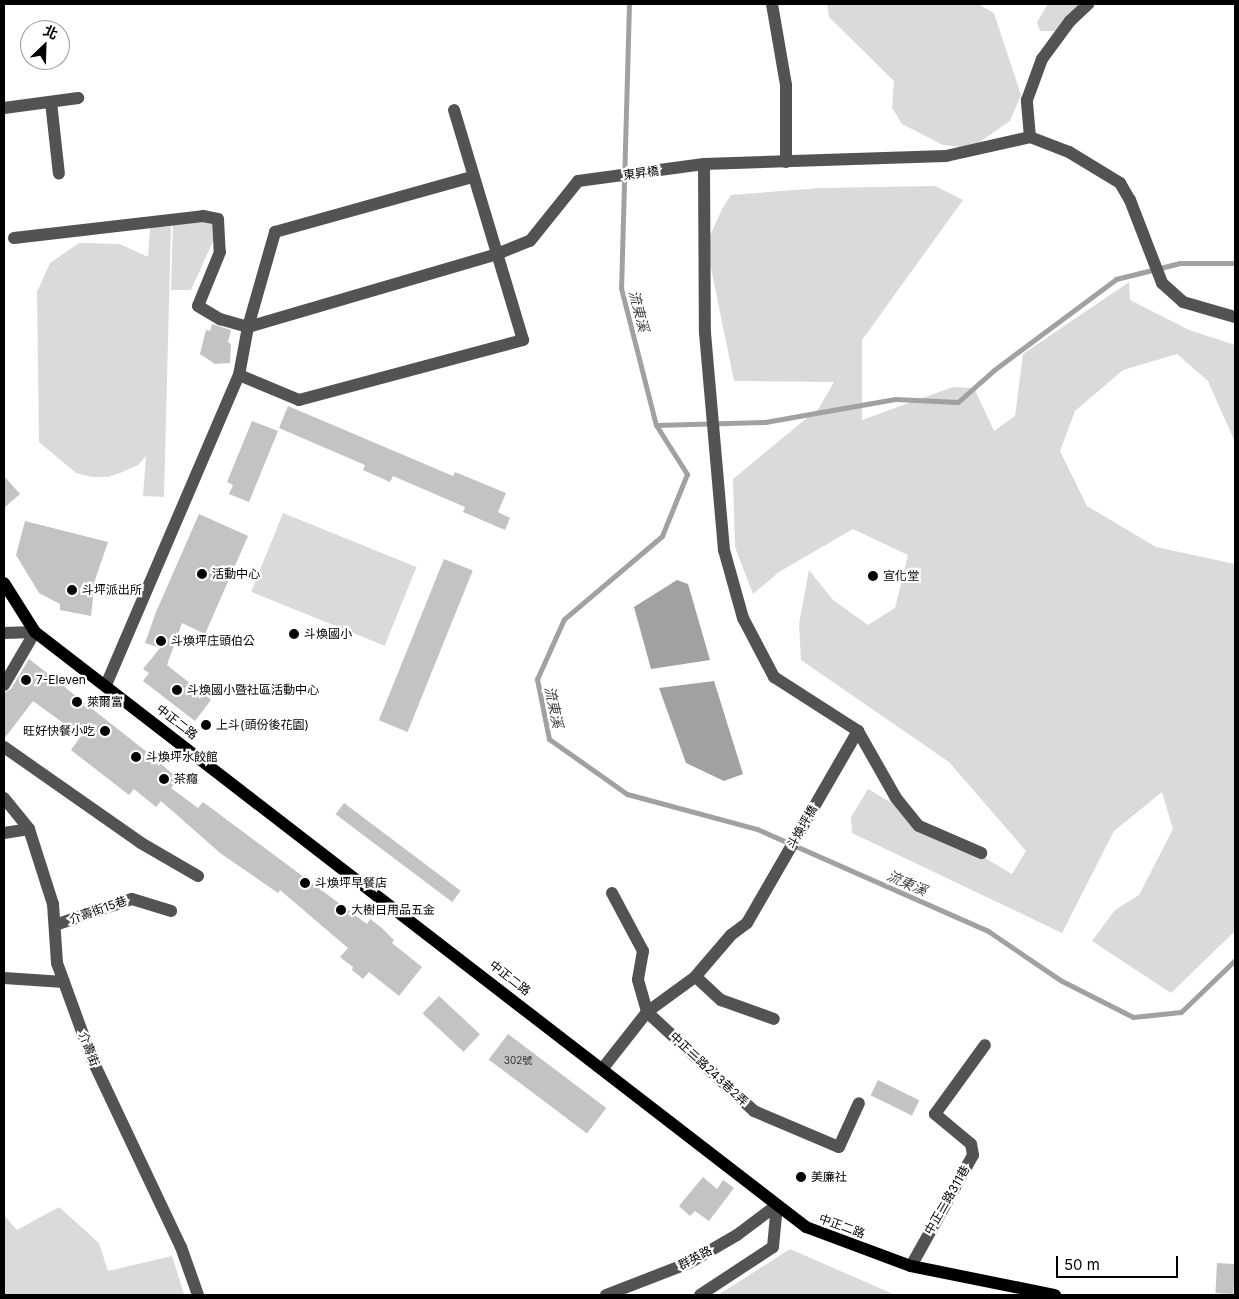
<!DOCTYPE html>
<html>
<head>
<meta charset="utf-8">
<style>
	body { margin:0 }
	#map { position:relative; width:1239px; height:1299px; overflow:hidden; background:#fff; font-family:Inter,"Noto Sans TC",sans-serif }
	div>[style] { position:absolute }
	.green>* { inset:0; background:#dadada; transform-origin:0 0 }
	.water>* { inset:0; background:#a1a1a1 }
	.stream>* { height:5px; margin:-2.5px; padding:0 2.5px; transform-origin:2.5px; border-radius:2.5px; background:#a1a1a1 }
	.building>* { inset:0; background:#c3c3c3; transform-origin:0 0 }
	.minor>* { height:12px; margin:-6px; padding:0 6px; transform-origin:6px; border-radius:6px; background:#535353 }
	.major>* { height:12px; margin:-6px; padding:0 6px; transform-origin:6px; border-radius:6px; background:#000 }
	.dots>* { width:14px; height:14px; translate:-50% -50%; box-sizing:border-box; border:2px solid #fff; border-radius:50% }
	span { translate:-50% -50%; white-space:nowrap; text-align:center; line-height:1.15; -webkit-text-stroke:4.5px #fff; paint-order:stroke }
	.number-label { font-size:10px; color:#313131 }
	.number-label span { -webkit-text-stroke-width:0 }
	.street-label { font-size:12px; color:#000 }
	.poi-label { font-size:12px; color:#000 }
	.left { translate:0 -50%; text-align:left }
	.right { translate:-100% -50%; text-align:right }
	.water-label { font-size:14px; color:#424242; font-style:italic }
	.frame { position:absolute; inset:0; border:5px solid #000; pointer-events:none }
	.north { position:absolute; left:20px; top:20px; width:50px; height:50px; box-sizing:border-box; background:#fff; border:1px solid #999; border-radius:50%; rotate:24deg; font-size:14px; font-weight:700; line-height:20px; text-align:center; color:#000 }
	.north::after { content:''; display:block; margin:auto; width:18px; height:22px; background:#000; clip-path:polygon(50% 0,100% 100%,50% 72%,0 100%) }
	.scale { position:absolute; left:1056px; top:1256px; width:122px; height:22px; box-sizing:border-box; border:2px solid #000; border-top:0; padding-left:6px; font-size:15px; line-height:18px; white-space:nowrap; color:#000; -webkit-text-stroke:4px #fff; paint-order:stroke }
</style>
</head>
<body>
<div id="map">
	<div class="green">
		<div style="clip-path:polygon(827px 4px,978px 4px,994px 13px,1021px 95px,1010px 121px,971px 148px,943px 145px,902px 124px,892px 108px,894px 81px,829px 17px)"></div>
		<div style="clip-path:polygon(1048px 4px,1091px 4px,1057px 31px,1040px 31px,1037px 22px)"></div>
		<div style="clip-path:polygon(935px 186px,963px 200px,862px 340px,862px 420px,953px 387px,974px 388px,994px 431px,1015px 416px,1023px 354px,1129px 282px,1130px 300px,1189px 330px,1235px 345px,1235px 442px,1208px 381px,1177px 354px,1123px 370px,1075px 411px,1060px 451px,1087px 506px,1156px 547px,1235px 564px,1235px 931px,1171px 993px,1092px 941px,1115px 910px,1139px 895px,1173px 829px,1162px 792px,1114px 831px,1062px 933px,852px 833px,851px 817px,868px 789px,1012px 874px,1026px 851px,949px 762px,801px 660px,799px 624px,809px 570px,833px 600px,868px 625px,895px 608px,908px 555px,853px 529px,779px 572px,753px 594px,735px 547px,733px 479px,819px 408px,834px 382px,734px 381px,711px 268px,709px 238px,722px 209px,731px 195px,821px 188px)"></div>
		<div style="clip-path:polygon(209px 219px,218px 230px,191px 290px,171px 290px,173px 220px)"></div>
		<div style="clip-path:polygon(171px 226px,164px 497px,143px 496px,146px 456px,138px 465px,120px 473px,108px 477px,92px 477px,76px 473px,39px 442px,37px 292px,50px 263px,79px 243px,120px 244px,148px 257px,150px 228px)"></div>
		<div style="left:283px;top:513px;width:144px;height:85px;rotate:22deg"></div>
		<div style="clip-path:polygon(59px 1207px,99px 1243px,108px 1271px,172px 1256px,184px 1294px,4px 1295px,4px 1215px,17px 1230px)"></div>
		<div style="clip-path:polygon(790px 1249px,893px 1294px,901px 1295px,718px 1295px)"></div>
	</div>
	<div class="water">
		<div style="clip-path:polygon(677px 580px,688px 584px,710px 660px,651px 669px,634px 607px)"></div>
		<div style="clip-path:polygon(714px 681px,743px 774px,724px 781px,686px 763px,659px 688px)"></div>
	</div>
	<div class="stream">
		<div style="left:629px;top:4px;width:284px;rotate:91.6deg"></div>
		<div style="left:621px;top:288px;width:141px;rotate:75.7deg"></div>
		<div style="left:656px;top:425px;width:58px;rotate:57.7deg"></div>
		<div style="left:687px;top:474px;width:67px;rotate:112deg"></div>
		<div style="left:662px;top:536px;width:128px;rotate:139.7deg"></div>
		<div style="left:564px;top:619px;width:66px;rotate:114.2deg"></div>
		<div style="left:537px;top:679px;width:61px;rotate:78.7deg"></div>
		<div style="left:549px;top:739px;width:95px;rotate:35.2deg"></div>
		<div style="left:627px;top:794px;width:135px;rotate:15.1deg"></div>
		<div style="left:757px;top:829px;width:253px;rotate:23.8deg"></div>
		<div style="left:988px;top:931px;width:87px;rotate:34.2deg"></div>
		<div style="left:1060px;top:980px;width:82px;rotate:26.9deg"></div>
		<div style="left:1133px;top:1017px;width:48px;rotate:-5.9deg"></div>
		<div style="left:1181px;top:1012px;width:75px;rotate:-43.9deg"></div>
		<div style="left:656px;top:425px;width:109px;rotate:-1.6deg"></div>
		<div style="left:765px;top:422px;width:132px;rotate:-10deg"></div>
		<div style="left:895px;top:399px;width:63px;rotate:2.7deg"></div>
		<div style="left:958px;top:402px;width:48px;rotate:-41.6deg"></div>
		<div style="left:994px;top:370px;width:152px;rotate:-36.7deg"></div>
		<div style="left:1116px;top:279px;width:66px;rotate:-14deg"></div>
		<div style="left:1180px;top:263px;width:55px"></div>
	</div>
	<div class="building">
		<div style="clip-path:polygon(212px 324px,231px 330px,228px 342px,231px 344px,230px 363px,215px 364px,200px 354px,206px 330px,210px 331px)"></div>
		<div style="clip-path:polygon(288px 406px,453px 476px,455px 472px,506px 493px,498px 512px,510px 518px,505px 530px,463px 512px,465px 507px,393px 476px,390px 482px,363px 470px,365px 465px,279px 428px)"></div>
		<div style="clip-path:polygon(252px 421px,278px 431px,249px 502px,229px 494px,233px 485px,227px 482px)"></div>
		<div style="clip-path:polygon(4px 476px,20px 494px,4px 508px)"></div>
		<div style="clip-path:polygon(199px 514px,248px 536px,205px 634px,182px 623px,167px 665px,211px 700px,195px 721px,143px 681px,149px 673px,143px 669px,160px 648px,145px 643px,156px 612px)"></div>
		<div style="clip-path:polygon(25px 521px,108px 542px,95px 580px,91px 616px,60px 610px,60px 604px,39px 593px,16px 555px)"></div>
		<div style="left:444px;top:559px;width:31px;height:174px;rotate:22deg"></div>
		<div style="clip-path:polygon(29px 659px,157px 760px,178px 779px,171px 788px,198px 808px,203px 802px,367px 924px,370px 919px,382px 928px,394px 940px,392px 943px,422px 967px,399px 996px,369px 972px,363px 979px,352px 970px,353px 967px,340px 957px,348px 948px,280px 890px,278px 893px,220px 853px,161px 801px,156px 807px,134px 789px,129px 795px,71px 750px,81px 736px,33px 701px,4px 739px,4px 693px,11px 689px)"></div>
		<div style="left:344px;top:803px;width:146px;height:14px;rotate:37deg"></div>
		<div style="left:439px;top:996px;width:56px;height:24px;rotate:43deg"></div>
		<div style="left:508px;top:1034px;width:123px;height:32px;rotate:37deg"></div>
		<div style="left:878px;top:1080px;width:46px;height:17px;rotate:26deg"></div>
		<div style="clip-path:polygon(703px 1177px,717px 1189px,723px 1180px,734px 1188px,709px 1221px,695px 1211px,690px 1216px,679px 1206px)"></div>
		<div style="left:1217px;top:1263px;width:18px;height:30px;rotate:3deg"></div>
	</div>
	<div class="minor">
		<div style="left:772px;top:4px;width:82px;rotate:80.2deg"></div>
		<div style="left:786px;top:85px;width:77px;rotate:90deg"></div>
		<div style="left:51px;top:102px;width:72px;rotate:83.7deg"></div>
		<div style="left:4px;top:108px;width:75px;rotate:-7.7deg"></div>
		<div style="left:1030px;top:137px;width:37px;rotate:-95deg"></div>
		<div style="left:1027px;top:100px;width:44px;rotate:-69.9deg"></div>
		<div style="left:1042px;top:59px;width:47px;rotate:-53.6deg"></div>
		<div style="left:1070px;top:21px;width:25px;rotate:-43deg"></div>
		<div style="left:704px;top:164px;width:169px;rotate:89.7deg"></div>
		<div style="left:705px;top:333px;width:218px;rotate:85deg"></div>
		<div style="left:724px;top:550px;width:71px;rotate:74.4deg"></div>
		<div style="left:743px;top:618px;width:67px;rotate:62.3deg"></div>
		<div style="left:774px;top:677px;width:100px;rotate:32.7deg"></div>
		<div style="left:858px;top:731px;width:77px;rotate:60.4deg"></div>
		<div style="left:896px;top:798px;width:36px;rotate:51deg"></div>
		<div style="left:919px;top:826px;width:68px;rotate:23.5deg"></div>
		<div style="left:14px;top:238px;width:190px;rotate:-6.6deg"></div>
		<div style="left:203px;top:216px;width:15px;rotate:11deg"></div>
		<div style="left:218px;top:219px;width:33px;rotate:87deg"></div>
		<div style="left:220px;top:252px;width:58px;rotate:112.2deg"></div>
		<div style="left:198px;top:306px;width:26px;rotate:31deg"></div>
		<div style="left:220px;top:319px;width:29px;rotate:16deg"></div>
		<div style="left:248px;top:327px;width:259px;rotate:-16.3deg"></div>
		<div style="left:497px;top:254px;width:35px;rotate:-22deg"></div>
		<div style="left:530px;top:241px;width:77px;rotate:-51.3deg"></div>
		<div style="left:578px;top:181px;width:127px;rotate:-7.7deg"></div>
		<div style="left:704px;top:164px;width:242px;rotate:-1.9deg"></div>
		<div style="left:946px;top:156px;width:86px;rotate:-12.7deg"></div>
		<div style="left:1030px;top:137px;width:42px;rotate:21deg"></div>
		<div style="left:1069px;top:152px;width:60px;rotate:31.3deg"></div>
		<div style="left:1120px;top:183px;width:20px;rotate:60deg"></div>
		<div style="left:1130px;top:200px;width:89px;rotate:68.9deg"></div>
		<div style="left:1162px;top:283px;width:28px;rotate:42deg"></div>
		<div style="left:1183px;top:302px;width:54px;rotate:16.1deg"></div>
		<div style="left:239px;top:375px;width:65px;rotate:22.6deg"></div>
		<div style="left:299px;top:400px;width:232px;rotate:-15deg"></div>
		<div style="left:523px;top:340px;width:240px;rotate:-106.7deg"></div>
		<div style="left:4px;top:633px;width:31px;rotate:-2deg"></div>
		<div style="left:4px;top:685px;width:61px;rotate:-59.7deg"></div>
		<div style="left:106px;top:685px;width:337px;rotate:-66.8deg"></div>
		<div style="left:239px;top:375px;width:49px;rotate:-79.4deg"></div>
		<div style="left:248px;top:327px;width:99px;rotate:-74.1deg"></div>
		<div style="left:275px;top:232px;width:205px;rotate:-15.6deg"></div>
		<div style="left:4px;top:747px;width:167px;rotate:35deg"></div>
		<div style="left:141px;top:843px;width:66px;rotate:30.1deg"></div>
		<div style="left:4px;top:798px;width:40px;rotate:51deg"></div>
		<div style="left:29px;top:829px;width:79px;rotate:72.3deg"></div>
		<div style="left:53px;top:904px;width:59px;rotate:86.1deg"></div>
		<div style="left:57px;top:963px;width:102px;rotate:70deg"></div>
		<div style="left:92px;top:1059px;width:208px;rotate:64.7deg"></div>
		<div style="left:181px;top:1247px;width:51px;rotate:70.5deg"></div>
		<div style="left:4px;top:833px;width:25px;rotate:-9deg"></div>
		<div style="left:612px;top:893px;width:66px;rotate:61.9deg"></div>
		<div style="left:643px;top:951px;width:29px;rotate:100deg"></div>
		<div style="left:638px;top:980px;width:33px;rotate:74deg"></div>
		<div style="left:647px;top:1012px;width:146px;rotate:42.8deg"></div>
		<div style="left:754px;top:1111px;width:92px;rotate:23deg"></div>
		<div style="left:839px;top:1147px;width:48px;rotate:-65.6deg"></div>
		<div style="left:55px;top:925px;width:81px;rotate:-18.7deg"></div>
		<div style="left:132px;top:899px;width:41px;rotate:17.1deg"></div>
		<div style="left:696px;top:977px;width:34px;rotate:43deg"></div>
		<div style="left:721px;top:1000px;width:56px;rotate:19.7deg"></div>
		<div style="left:4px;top:978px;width:60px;rotate:3.8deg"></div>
		<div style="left:603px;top:1068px;width:71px;rotate:-51.8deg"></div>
		<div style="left:647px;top:1012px;width:59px;rotate:-36.1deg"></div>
		<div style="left:695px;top:977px;width:55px;rotate:-49.4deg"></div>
		<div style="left:731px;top:935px;width:20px;rotate:-37deg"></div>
		<div style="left:747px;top:923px;width:222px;rotate:-60deg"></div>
		<div style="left:911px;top:1266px;width:127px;rotate:-60.8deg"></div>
		<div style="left:973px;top:1155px;width:11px;rotate:-100deg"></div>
		<div style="left:971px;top:1144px;width:47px;rotate:-140.2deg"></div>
		<div style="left:935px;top:1114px;width:85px;rotate:-54.1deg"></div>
		<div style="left:606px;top:1295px;width:89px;rotate:-21.1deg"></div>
		<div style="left:689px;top:1263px;width:56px;rotate:-30.3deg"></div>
		<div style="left:737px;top:1235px;width:50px;rotate:-36.9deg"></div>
		<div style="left:700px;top:1295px;width:87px;rotate:-33.3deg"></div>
		<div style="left:773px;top:1247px;width:42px;rotate:-84.6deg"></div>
	</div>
	<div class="major">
		<div style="left:4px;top:583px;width:58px;rotate:57.7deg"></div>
		<div style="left:35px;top:632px;width:974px;rotate:37.66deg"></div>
		<div style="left:806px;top:1227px;width:112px;rotate:20.4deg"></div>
		<div style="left:911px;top:1266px;width:147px;rotate:11.4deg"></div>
	</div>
	<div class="dots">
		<div style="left:202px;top:574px;background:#000"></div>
		<div style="left:873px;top:576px;background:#000"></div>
		<div style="left:72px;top:590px;background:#000"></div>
		<div style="left:294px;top:634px;background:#000"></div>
		<div style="left:161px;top:641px;background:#000"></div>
		<div style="left:26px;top:680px;background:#000"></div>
		<div style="left:177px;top:690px;background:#000"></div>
		<div style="left:77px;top:702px;background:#000"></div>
		<div style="left:206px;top:725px;background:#000"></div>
		<div style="left:105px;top:731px;background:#000"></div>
		<div style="left:136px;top:757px;background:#000"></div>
		<div style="left:164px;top:779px;background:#000"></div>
		<div style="left:305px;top:883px;background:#000"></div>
		<div style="left:341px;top:910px;background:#000"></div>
		<div style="left:801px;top:1177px;background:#000"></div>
	</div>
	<div class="number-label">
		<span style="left:518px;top:1061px">302號</span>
	</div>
	<div class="street-label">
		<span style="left:641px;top:173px;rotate:-8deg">東昇橋</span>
		<span style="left:177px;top:722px;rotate:38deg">中正二路</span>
		<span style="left:802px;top:827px;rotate:-60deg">斗煥坪橋</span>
		<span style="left:98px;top:910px;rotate:-19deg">介壽街15巷</span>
		<span style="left:510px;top:978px;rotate:38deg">中正二路</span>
		<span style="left:89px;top:1049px;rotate:69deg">介壽街</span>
		<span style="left:709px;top:1069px;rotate:43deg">中正二路243巷2弄</span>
		<span style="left:947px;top:1200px;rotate:-60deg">中正二路311巷</span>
		<span style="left:842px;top:1226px;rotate:20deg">中正二路</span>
		<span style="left:695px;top:1258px;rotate:-28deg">群英路</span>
	</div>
	<div class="poi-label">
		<span class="left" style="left:212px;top:574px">活動中心</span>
		<span class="left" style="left:883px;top:576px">宣化堂</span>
		<span class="left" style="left:82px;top:590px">斗坪派出所</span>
		<span class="left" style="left:304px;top:634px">斗煥國小</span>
		<span class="left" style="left:171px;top:641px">斗煥坪庄頭伯公</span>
		<span class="left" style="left:36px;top:680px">7-Eleven</span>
		<span class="left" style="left:187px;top:690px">斗煥國小暨社區活動中心</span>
		<span class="left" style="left:87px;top:702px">萊爾富</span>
		<span class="left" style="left:216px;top:725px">上斗(頭份後花園)</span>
		<span class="right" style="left:95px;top:731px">旺好快餐小吃</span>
		<span class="left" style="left:146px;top:757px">斗煥坪水餃館</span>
		<span class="left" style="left:174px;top:779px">茶癮</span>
		<span class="left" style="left:315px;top:883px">斗煥坪早餐店</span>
		<span class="left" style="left:351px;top:910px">大樹日用品五金</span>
		<span class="left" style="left:811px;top:1177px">美廉社</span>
	</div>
	<div class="water-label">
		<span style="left:639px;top:311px;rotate:76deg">流東溪</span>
		<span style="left:554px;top:707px;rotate:78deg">流東溪</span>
		<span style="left:907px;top:883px;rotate:24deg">流東溪</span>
	</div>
	<div class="frame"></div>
	<div class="north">北</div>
	<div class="scale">50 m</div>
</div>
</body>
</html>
